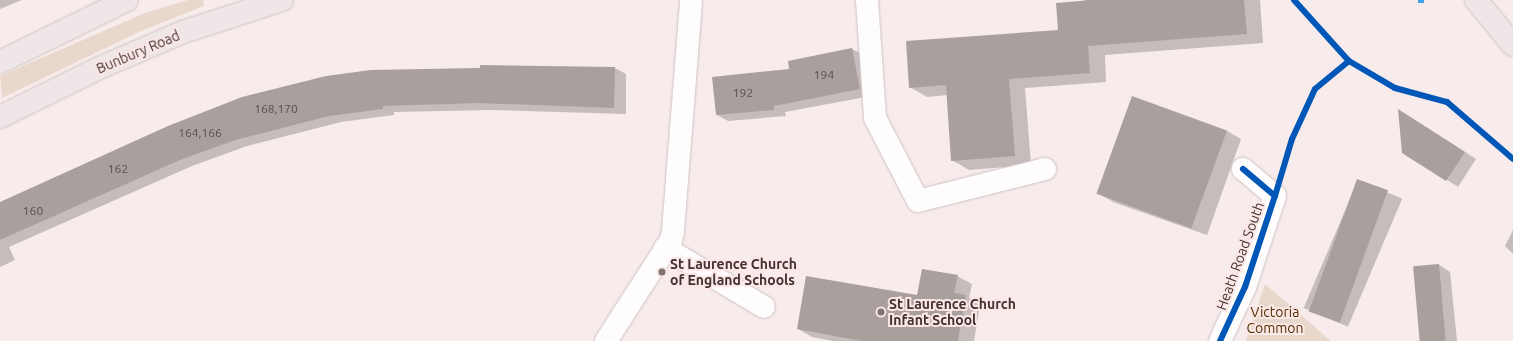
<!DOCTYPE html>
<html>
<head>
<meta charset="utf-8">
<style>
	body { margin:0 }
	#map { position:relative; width:1513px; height:341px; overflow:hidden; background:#f7ebeb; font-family:Ubuntu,sans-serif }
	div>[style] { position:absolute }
	.green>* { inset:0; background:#e8d8cc }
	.shadow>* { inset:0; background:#0003; transform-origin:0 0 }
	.building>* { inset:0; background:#a99f9d; transform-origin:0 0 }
	.roads { filter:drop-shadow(0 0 1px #cfc3c3) drop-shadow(0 0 1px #cfc3c3) }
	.minor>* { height:22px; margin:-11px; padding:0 11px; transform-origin:11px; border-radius:11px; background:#fefcfc }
	.major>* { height:22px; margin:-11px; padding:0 11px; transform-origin:11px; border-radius:11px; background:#efe6e8 }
	.quiet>* { height:5px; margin-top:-2.5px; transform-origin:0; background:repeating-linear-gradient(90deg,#3fa3eb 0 10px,transparent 0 15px) }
	.cycleway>* { height:6px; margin:-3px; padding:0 3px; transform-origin:3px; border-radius:3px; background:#0057b8 }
	.dots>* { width:11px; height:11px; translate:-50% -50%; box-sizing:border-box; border:2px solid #fce7e6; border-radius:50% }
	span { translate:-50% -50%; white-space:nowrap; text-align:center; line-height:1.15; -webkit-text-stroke:4px #fce7e6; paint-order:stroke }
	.number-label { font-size:12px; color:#5a4d4c }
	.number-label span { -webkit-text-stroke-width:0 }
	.street-label { font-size:14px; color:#3f3231 }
	.poi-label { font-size:14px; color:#3f3231; font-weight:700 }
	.left { translate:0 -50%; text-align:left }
	.park-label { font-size:14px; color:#4f3003 }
</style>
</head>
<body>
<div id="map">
	<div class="green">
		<div style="clip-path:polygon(188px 0,203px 0,204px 6px,141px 31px,2px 98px,0 76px,145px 13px)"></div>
		<div style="clip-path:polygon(1265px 284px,1331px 341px,1246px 341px)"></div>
	</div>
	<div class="shadow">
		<div style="clip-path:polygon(0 0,22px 0,0 9px)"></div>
		<div style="clip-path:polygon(1084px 0,1260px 0,1263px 43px,1105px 55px,1106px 82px,1025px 88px,1031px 165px,969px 170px,952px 160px,947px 95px,927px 97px,910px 87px,1059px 31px)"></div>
		<div style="clip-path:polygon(852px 49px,864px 55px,871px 96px,785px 112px,786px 116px,728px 121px,717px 115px,791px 70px)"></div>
		<div style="clip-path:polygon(615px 68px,626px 74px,626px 114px,492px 110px,394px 112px,394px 115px,341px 122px,247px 146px,192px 166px,9px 247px,15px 260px,0 267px,0 204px,168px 127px)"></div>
		<div style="clip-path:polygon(1132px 97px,1227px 131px,1241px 139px,1207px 235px,1113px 202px,1098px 193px)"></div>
		<div style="clip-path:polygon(1410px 117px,1476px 159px,1458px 187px,1403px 152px)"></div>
		<div style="left:1358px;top:180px;width:48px;height:139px;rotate:23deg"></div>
		<div style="clip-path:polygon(1513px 230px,1513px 254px,1505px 246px)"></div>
		<div style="clip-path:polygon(1439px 265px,1450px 272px,1457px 341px,1421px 341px)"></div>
		<div style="clip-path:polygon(957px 276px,972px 284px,969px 298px,980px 305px,974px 341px,833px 341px,812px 337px,798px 329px,918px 297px)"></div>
	</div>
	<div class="building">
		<div style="clip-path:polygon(1093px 0,1244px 0,1247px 34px,1088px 46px,1090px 73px,1009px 79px,1015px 156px,951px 161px,946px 85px,909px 88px,906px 41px,1058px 30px,1056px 3px)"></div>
		<div style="clip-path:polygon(852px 48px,860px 89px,774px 106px,774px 110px,716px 115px,712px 77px,789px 69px,788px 61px)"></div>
		<div style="clip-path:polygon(480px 65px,615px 67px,614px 108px,479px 103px,383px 106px,383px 109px,329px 116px,235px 140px,180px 160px,0 240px,0 202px,168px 126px,242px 97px,326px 76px,371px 70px,480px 68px)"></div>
		<div style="left:1132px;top:96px;width:101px;height:104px;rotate:20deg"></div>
		<div style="clip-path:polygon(1398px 109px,1465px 152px,1446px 181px,1402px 153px)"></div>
		<div style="left:1357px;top:179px;width:33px;height:141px;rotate:20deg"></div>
		<div style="left:1439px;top:264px;width:77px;height:26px;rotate:85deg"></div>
		<div style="clip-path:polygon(922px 269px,958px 275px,954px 293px,966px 295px,958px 341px,861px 341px,797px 329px,806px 276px,917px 295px)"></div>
	</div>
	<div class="roads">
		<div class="minor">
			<div style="left:867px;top:0;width:118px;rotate:86.1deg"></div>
			<div style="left:875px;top:118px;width:93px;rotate:62.6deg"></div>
			<div style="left:918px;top:201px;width:131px;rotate:-14.1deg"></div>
			<div style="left:665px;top:248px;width:115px;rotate:30.8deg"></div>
			<div style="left:606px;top:341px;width:120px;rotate:-57.2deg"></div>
			<div style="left:671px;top:240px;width:9px;rotate:-77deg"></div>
			<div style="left:673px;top:231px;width:232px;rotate:-85.5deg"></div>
			<div style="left:1220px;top:341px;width:60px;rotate:-65.2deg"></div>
			<div style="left:1245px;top:287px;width:96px;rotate:-71.8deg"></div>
			<div style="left:1275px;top:196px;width:42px;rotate:-139.8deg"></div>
		</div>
		<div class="major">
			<div style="left:1476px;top:0;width:58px;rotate:50.6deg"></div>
			<div style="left:0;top:62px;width:141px;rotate:-26deg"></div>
			<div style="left:0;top:117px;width:110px;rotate:-26.3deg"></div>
			<div style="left:99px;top:68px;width:91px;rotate:-23.2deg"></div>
			<div style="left:183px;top:32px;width:104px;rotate:-17.9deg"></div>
		</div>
	</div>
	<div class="quiet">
		<div style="left:1418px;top:0;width:6px"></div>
	</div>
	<div class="cycleway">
		<div style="left:1294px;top:0;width:82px;rotate:48deg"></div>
		<div style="left:1349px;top:61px;width:53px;rotate:30.4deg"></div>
		<div style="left:1395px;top:88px;width:54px;rotate:15.1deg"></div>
		<div style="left:1447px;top:102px;width:87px;rotate:40.8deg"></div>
		<div style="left:1275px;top:196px;width:59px;rotate:-73.4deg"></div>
		<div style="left:1292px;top:139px;width:55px;rotate:-65.3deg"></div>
		<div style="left:1315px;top:89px;width:44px;rotate:-39.5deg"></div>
		<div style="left:1220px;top:341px;width:60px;rotate:-65.2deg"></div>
		<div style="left:1245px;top:287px;width:96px;rotate:-71.8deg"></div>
		<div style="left:1275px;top:196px;width:42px;rotate:-139.8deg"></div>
	</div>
	<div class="dots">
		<div style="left:662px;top:272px;background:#7f7372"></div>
		<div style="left:881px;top:312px;background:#7f7372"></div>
	</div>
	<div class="number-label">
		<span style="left:824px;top:75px">194</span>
		<span style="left:743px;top:93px">192</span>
		<span style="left:276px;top:109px">168,170</span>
		<span style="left:200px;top:133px">164,166</span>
		<span style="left:118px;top:169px">162</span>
		<span style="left:33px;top:211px">160</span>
	</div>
	<div class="street-label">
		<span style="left:138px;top:52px;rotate:-23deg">Bunbury Road</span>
		<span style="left:1240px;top:256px;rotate:-70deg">Heath Road South</span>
	</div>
	<div class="poi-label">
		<span class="left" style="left:670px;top:272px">St Laurence Church<br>of England Schools</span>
		<span class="left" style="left:889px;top:312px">St Laurence Church<br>Infant School</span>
	</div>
	<div class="park-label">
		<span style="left:1275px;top:320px">Victoria<br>Common</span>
	</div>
</div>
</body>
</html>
